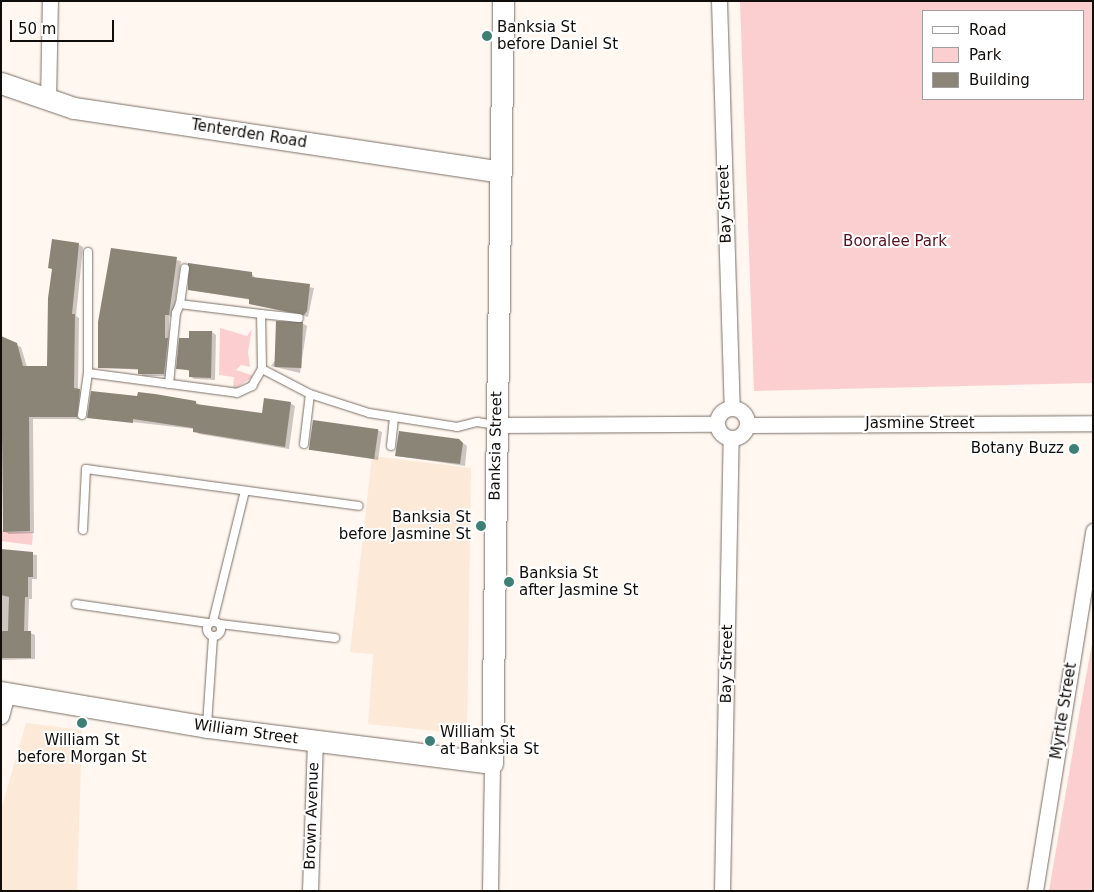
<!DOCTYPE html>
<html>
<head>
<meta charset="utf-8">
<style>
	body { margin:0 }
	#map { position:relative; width:1094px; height:892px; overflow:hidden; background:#fff7f0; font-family:"DejaVu Sans",sans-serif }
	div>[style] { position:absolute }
	.built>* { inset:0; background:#fce9d8 }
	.green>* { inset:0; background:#fbcfcf }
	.shadow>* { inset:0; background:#0003 }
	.building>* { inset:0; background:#8b8578; transform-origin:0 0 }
	.roads { filter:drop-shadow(0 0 1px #7a6f65) drop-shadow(0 0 1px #7a6f65) }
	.lane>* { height:8px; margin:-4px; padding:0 4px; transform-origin:4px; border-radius:4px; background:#fff }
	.lane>.ring { margin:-4px; padding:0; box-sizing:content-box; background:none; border:8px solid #fff; border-radius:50% }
	.street>* { height:15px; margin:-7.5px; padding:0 7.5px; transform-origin:7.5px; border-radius:7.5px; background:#fff }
	.street>.ring { margin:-7.5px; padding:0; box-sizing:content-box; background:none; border:15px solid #fff; border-radius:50% }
	.secondary>* { height:21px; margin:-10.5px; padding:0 10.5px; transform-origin:10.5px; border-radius:10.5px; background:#fff }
	.dots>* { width:14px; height:14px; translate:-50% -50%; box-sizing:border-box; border:2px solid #fff; border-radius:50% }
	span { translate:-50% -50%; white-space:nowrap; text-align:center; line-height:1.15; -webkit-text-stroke:4px #fff; paint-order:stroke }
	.poi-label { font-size:15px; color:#110d0a }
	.left { translate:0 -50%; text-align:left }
	.right { translate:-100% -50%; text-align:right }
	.street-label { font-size:15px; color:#110d0a }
	.park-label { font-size:15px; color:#590e1b }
	.frame { position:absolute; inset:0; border:2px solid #110d0a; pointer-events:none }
	.legend { position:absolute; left:922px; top:10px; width:162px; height:90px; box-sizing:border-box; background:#fff; border:1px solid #a09e9d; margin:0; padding:6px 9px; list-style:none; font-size:15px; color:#110d0a }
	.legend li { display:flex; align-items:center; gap:10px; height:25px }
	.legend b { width:25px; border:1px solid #a09e9d }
	.scale { position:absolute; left:10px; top:20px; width:104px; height:22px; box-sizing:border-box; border:2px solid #110d0a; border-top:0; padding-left:6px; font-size:15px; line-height:18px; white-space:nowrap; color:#110d0a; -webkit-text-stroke:4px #fff; paint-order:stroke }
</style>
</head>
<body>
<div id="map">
	<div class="built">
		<div style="clip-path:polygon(372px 456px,471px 468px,467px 734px,368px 724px,373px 654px,350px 652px)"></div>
		<div style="clip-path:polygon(26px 723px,82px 730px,77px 891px,1px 891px,1px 810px)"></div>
	</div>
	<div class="green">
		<div style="clip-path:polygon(evenodd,740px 1px,1093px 1px,1093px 383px,754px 391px,740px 1px,923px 11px,1083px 11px,1083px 99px,923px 99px,923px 11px)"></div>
		<div style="clip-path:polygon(220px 328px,247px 336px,252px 329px,248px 352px,250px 367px,241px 365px,236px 370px,254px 376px,236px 388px,233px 388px,234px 377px,219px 375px)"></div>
		<div style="clip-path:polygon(1px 524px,3px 532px,33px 532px,32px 545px,1px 541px)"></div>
		<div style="clip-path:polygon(1093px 638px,1093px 891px,1049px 891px,1079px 715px)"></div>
	</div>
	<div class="shadow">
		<div style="clip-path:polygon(78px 244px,83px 247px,76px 316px,79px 318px,78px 390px,84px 393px,81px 419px,33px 419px,34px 533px,9px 534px,4px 531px,16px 345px,21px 347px,27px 367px,49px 367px)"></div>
		<div style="clip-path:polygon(112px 249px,181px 261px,173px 317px,169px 316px,169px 340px,172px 341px,169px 376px,143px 376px,139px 370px,99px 367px)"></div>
		<div style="clip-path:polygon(252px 274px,256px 279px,314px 288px,308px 317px,255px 305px,251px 300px,190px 290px)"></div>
		<div style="clip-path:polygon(302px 323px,307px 326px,300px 373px,271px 366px)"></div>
		<div style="clip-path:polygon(212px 332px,216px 335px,215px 380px,194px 379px,190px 376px,190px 371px,177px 368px)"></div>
		<div style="clip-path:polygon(196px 402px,200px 406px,263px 415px,290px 403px,295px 406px,289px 449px,199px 434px,194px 429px,88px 417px)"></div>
		<div style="clip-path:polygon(377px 430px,382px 432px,378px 460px,308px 449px)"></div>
		<div style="clip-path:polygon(459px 440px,467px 446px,465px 466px,397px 456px)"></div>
		<div style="clip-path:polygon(1px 550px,37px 555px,37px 579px,32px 579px,32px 599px,29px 599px,28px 632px,35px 635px,35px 659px,1px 660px)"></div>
	</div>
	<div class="building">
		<div style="clip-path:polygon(52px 239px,79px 243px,72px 314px,75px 314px,74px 388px,80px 389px,77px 417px,29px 417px,30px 531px,3px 532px,1px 336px,17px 343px,23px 366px,47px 366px,48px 298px,52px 269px,48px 268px)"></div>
		<div style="clip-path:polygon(111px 248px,177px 257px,169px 315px,165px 315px,165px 338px,168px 338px,164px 374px,138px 374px,138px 369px,98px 368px,98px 322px)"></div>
		<div style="clip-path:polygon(188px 263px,252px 272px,252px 277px,310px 284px,307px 311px,304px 315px,249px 304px,249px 299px,188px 290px)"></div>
		<div style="left:276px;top:321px;width:27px;height:46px;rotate:2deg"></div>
		<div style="clip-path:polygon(189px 331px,212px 331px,211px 378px,189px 377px,189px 370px,176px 369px,179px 338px,189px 338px)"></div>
		<div style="clip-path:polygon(91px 391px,137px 396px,138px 392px,155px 394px,196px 401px,196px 404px,262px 413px,264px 398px,291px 402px,285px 447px,193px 432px,193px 428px,133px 419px,133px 423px,87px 418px)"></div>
		<div style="left:313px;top:420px;width:66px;height:30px;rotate:8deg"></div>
		<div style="clip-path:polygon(399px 431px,459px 439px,463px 443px,460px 464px,395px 456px)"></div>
		<div style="clip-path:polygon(1px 549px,33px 552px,33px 577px,28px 577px,28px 597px,25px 597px,24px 631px,31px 631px,31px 658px,1px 658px,1px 631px,8px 631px,9px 597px,1px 595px)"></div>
	</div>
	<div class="roads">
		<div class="lane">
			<div style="left:261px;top:314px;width:38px;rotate:6deg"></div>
			<div style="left:262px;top:369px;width:54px;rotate:27.5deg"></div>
			<div style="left:310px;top:394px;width:62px;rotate:17.9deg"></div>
			<div style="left:369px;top:413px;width:89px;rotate:9deg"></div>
			<div style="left:457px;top:427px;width:21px;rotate:-14deg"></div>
			<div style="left:477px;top:422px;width:19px;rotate:9deg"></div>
			<div style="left:88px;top:373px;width:150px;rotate:7.6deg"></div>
			<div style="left:237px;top:393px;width:17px;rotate:-25deg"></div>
			<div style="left:252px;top:386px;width:20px;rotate:-60deg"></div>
			<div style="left:262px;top:369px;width:55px;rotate:-91deg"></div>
			<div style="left:261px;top:314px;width:82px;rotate:-173deg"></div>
			<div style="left:169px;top:384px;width:71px;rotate:-84.4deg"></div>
			<div style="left:176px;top:313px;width:10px;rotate:-66deg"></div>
			<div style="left:180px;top:304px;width:36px;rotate:-82deg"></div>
			<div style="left:82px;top:415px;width:42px;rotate:-81.9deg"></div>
			<div style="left:88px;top:373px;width:121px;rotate:-90deg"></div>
			<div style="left:304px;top:444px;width:50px;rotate:-83.2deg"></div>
			<div style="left:391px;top:446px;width:29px;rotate:-84deg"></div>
			<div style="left:83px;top:530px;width:61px;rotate:-87.2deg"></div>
			<div style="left:86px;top:469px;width:275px;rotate:7.7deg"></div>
			<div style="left:76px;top:604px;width:133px;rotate:8.2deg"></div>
			<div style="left:213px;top:621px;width:134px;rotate:-76.2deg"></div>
			<div class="ring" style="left:207px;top:622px;width:6px;height:6px"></div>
			<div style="left:220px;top:624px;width:116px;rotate:6.9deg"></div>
			<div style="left:207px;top:725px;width:89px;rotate:-86.1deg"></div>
		</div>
		<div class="street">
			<div style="left:719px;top:1px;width:406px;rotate:88.2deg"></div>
			<div style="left:48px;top:101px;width:100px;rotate:-88.9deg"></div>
			<div class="ring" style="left:717px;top:408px;width:15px;height:15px"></div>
			<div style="left:496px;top:425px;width:221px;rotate:-0.3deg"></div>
			<div style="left:747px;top:425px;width:346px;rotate:-0.3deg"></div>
			<div style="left:1px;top:716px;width:24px;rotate:-75deg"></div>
			<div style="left:310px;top:891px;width:149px;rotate:-88.1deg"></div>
			<div style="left:490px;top:891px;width:128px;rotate:-89.1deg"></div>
			<div style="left:722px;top:891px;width:453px;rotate:-88.9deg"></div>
			<div style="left:1035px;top:891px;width:365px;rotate:-80.8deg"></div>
		</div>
		<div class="secondary">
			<div style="left:1px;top:83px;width:77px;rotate:18.9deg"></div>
			<div style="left:74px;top:108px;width:431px;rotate:8.5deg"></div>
			<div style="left:1px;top:692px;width:209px;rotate:9.6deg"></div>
			<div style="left:207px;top:727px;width:287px;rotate:7.2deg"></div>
			<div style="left:492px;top:763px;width:762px;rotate:-89.17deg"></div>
		</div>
	</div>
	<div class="dots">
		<div style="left:487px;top:36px;background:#3e8174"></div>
		<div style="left:1074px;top:449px;background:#3e8174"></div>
		<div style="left:481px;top:526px;background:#3e8174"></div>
		<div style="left:509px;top:582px;background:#3e8174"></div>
		<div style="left:82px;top:723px;background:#3e8174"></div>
		<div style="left:430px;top:741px;background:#3e8174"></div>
	</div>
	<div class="poi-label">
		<span class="left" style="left:497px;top:36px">Banksia St<br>before Daniel St</span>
		<span class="right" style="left:1064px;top:449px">Botany Buzz</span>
		<span class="right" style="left:471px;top:526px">Banksia St<br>before Jasmine St</span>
		<span class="left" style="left:519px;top:582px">Banksia St<br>after Jasmine St</span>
		<span class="left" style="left:440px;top:741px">William St<br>at Banksia St</span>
		<span style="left:82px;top:749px">William St<br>before Morgan St</span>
	</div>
	<div class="street-label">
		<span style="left:249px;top:134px;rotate:9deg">Tenterden Road</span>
		<span style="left:725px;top:204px;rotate:-92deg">Bay Street</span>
		<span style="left:920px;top:424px">Jasmine Street</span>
		<span style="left:496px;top:446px;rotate:-89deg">Banksia Street</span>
		<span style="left:727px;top:664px;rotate:-89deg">Bay Street</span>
		<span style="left:1064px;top:711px;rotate:-81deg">Myrtle Street</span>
		<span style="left:246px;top:732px;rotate:8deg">William Street</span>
		<span style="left:312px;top:816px;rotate:-88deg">Brown Avenue</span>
	</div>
	<div class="park-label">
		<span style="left:895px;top:242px">Booralee Park</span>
	</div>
	<div class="frame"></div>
	<ul class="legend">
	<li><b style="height:6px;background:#fff"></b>Road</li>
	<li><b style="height:14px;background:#fbcfcf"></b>Park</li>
	<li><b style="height:14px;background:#8b8578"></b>Building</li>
	</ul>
	<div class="scale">50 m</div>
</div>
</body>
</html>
